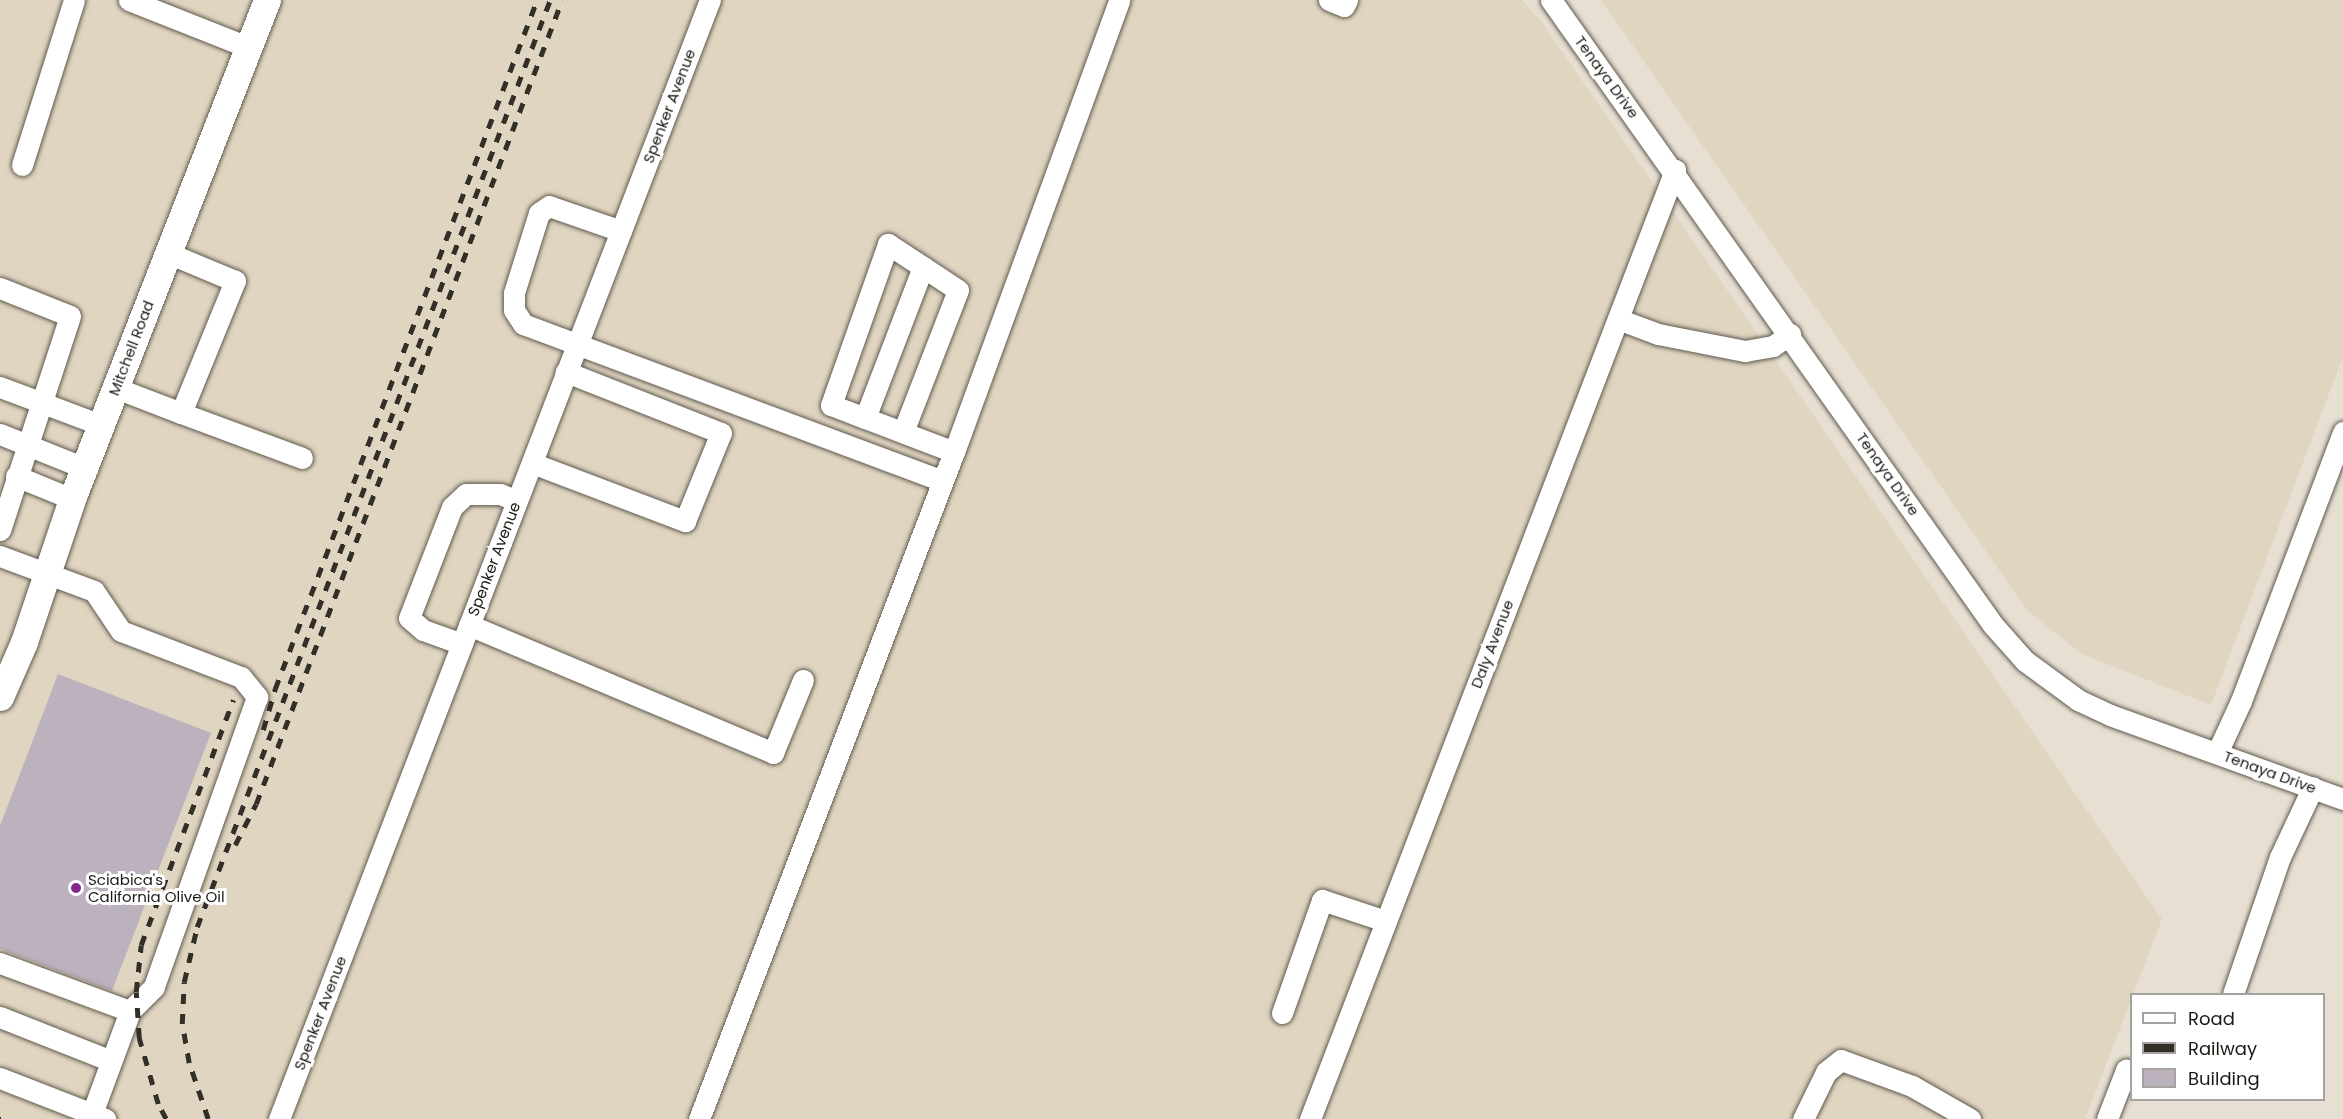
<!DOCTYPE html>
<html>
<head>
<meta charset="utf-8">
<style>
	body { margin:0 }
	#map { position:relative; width:2343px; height:1119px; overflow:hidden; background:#e7e0d2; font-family:Poppins,sans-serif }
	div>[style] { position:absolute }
	.built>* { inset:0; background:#e0d5c1 }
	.building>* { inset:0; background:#bbb2be }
	.roads { filter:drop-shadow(0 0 2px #605a4e) drop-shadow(0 0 2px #605a4e) }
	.minor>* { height:21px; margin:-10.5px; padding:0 10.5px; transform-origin:10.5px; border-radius:10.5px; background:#fff }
	.major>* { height:27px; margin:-13.5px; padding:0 13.5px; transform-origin:13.5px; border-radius:13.5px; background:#fff }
	.rail>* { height:4.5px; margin-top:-2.25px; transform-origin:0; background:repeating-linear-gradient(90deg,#322f29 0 10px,transparent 0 20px) }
	.dots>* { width:16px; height:16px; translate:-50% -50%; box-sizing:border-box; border:3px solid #fff; border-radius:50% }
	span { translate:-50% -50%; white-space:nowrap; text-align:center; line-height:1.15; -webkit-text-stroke:6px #fff; paint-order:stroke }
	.street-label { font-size:15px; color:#1c1a15 }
	.poi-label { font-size:15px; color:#1c1a15 }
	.left { translate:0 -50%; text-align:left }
	.legend { position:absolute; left:2130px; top:993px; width:195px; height:108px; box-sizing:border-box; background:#fff; border:2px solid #a4a3a1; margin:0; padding:8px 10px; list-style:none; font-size:18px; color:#1c1a15 }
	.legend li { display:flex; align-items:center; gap:12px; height:30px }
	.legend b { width:30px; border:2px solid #a4a3a1 }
</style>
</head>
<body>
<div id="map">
	<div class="built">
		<div style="clip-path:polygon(0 0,1522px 0,1541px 21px,2162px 919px,2086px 1117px,2090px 1119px,0 1119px)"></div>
		<div style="clip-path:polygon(1601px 0,2343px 0,2343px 357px,2211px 705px,2082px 654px,2027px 610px)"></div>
	</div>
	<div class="building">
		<div style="clip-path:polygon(58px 674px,211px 733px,112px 991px,0 949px,0 826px)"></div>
	</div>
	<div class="roads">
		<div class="minor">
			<div style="left:129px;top:0;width:128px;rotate:21.6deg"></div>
			<div style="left:1329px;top:0;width:16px;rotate:22deg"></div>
			<div style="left:1344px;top:6px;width:7px;rotate:-63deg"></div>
			<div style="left:1551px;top:0;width:765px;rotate:54.73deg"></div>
			<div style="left:1993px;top:625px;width:48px;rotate:48.4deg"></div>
			<div style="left:2025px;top:661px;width:66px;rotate:36.3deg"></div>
			<div style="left:2078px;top:700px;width:35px;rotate:25deg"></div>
			<div style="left:2110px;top:715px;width:248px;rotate:19.8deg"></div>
			<div style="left:22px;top:165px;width:173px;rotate:-72.5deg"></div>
			<div style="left:621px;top:231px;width:76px;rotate:-160.9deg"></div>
			<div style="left:549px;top:206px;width:12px;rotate:145deg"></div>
			<div style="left:539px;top:213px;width:84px;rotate:107.4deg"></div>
			<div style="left:514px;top:293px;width:17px;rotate:90deg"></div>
			<div style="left:514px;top:310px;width:17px;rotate:57deg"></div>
			<div style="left:523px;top:324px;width:447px;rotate:20.5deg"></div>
			<div style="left:0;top:288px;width:75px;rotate:21.8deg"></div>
			<div style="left:70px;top:316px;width:225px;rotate:108.1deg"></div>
			<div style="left:1618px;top:319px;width:43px;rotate:20.6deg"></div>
			<div style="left:1658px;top:334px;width:89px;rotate:11.1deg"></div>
			<div style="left:1745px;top:351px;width:28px;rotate:-10deg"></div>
			<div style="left:1773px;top:346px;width:21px;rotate:-35deg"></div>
			<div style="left:0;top:387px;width:108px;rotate:20.6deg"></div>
			<div style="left:116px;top:388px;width:70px;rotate:21deg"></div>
			<div style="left:181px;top:413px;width:143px;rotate:-67.8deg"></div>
			<div style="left:235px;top:281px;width:73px;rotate:-157.3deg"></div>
			<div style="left:181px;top:413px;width:129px;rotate:20.4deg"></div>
			<div style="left:865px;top:418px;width:162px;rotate:-69deg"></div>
			<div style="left:903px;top:432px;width:152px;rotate:-68.8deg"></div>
			<div style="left:958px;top:290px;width:84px;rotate:-146.7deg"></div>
			<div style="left:888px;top:244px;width:171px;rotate:109.5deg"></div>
			<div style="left:831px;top:405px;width:36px;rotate:21deg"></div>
			<div style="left:865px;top:418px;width:95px;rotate:20.9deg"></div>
			<div style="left:954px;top:452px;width:481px;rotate:-69.9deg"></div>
			<div style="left:0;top:434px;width:91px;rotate:22deg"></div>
			<div style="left:532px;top:463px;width:164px;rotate:20.8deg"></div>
			<div style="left:685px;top:521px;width:95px;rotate:-67.8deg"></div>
			<div style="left:721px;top:433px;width:167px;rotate:-158.5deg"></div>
			<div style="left:16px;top:476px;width:61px;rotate:22.3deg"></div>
			<div style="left:0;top:556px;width:100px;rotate:20.4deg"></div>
			<div style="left:94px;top:591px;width:48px;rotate:56deg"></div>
			<div style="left:121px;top:631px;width:129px;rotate:21deg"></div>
			<div style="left:241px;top:677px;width:26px;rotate:51deg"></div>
			<div style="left:257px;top:697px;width:308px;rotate:109.6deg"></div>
			<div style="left:154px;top:987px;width:34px;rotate:135deg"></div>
			<div style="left:130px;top:1011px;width:110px;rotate:110.3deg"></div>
			<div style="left:469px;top:625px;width:330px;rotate:22.8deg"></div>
			<div style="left:773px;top:753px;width:79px;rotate:-67.7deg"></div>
			<div style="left:462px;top:644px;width:41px;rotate:-160.3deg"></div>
			<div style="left:423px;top:630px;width:18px;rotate:-139deg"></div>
			<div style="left:409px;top:618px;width:119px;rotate:-68.8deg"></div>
			<div style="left:452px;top:507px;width:19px;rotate:-43deg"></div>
			<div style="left:466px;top:494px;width:34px"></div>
			<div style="left:500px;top:494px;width:18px;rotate:22deg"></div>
			<div style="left:2217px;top:753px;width:57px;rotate:-65.2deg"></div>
			<div style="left:2241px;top:701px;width:288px;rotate:-69.2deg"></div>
			<div style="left:0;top:963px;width:139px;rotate:20.3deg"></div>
			<div style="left:2233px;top:994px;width:145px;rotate:-71.1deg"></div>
			<div style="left:2280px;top:857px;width:77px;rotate:-64.8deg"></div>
			<div style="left:1282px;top:1013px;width:120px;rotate:-70.5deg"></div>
			<div style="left:1322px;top:900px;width:66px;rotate:18.4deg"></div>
			<div style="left:0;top:1017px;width:119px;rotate:21.6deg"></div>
			<div style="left:0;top:1078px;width:113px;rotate:21.3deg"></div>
			<div style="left:279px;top:1119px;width:1199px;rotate:-68.94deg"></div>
			<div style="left:699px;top:1119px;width:714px;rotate:-69.08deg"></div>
			<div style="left:1310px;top:1119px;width:1017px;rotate:-68.96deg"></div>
			<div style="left:1803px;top:1119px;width:52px;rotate:-63.9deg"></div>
			<div style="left:1826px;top:1072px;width:19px;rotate:-39deg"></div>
			<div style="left:1841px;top:1060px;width:76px;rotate:20.1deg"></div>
			<div style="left:1912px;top:1086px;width:67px;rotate:29.6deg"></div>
			<div style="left:2107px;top:1119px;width:53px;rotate:-68.8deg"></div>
			<div style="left:2126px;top:1070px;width:6px"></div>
		</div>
		<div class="major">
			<div style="left:0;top:697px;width:60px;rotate:-66.4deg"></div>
			<div style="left:24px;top:642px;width:151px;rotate:-71.4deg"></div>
			<div style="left:72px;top:499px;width:536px;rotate:-68.66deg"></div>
		</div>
	</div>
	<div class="rail">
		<div style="left:263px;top:730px;width:43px;rotate:-73.7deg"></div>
		<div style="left:275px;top:689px;width:737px;rotate:-69.18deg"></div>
		<div style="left:235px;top:845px;width:46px;rotate:-62.9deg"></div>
		<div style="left:256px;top:804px;width:860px;rotate:-69.16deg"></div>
		<div style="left:0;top:1119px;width:1px"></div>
		<div style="left:166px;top:1119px;width:17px;rotate:-118deg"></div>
		<div style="left:158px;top:1104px;width:69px;rotate:-106.1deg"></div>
		<div style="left:139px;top:1038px;width:46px;rotate:-93.7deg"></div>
		<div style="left:136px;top:992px;width:47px;rotate:-83.9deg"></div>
		<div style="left:141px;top:945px;width:262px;rotate:-69.4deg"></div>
		<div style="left:208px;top:1119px;width:59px;rotate:-108.7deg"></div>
		<div style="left:189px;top:1063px;width:40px;rotate:-100deg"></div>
		<div style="left:182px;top:1024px;width:42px;rotate:-87.3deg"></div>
		<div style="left:184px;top:982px;width:57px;rotate:-76.7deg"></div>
		<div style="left:197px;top:927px;width:992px;rotate:-69.15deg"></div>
	</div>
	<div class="dots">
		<div style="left:76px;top:888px;background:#86268f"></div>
	</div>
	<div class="street-label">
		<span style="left:1607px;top:77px;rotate:54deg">Tenaya Drive</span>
		<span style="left:669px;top:106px;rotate:-69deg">Spenker Avenue</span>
		<span style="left:131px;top:348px;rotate:-69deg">Mitchell Road</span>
		<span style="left:1888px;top:474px;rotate:55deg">Tenaya Drive</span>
		<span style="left:494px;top:559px;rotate:-69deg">Spenker Avenue</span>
		<span style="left:1492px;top:644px;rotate:-69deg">Daly Avenue</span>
		<span style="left:2270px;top:772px;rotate:20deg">Tenaya Drive</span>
		<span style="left:320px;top:1013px;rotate:-69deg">Spenker Avenue</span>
	</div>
	<div class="poi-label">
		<span class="left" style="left:88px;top:888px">Sciabica's<br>California Olive Oil</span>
	</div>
	<ul class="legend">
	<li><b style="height:8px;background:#fff"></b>Road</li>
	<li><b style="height:8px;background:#322f29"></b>Railway</li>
	<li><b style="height:16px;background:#bbb2be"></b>Building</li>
	</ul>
</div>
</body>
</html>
